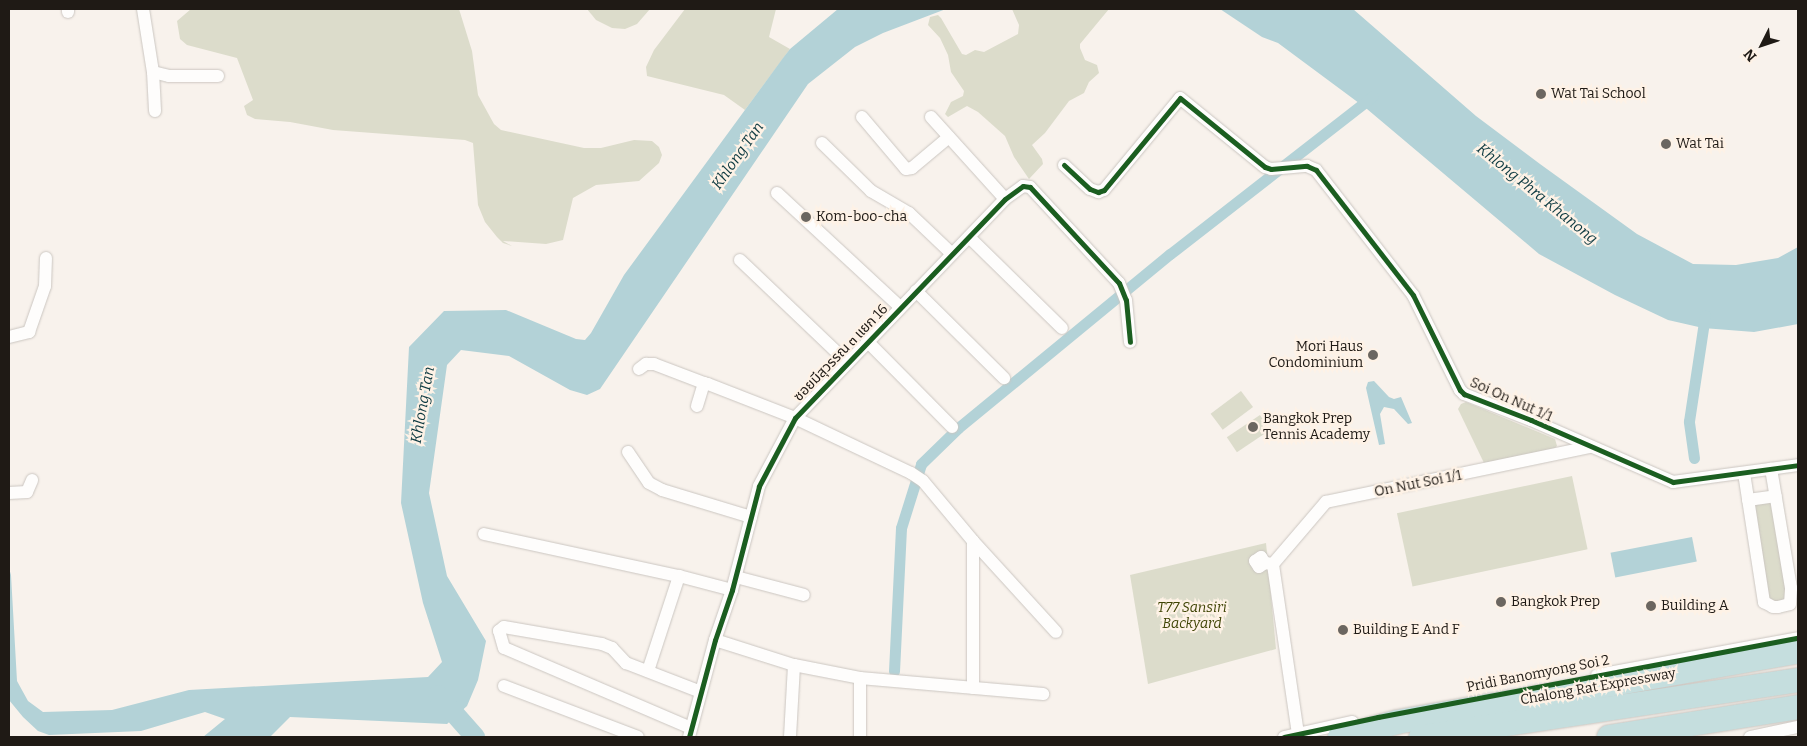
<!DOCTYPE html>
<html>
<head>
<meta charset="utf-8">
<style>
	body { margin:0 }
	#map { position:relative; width:1807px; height:746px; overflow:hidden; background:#f8f2ec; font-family:Bitter,"Noto Sans Thai",serif }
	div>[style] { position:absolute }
	.green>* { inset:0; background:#dcdccb; transform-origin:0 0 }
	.water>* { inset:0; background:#b3d2d7; transform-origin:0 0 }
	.canal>* { height:11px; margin:-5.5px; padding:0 5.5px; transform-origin:5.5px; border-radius:5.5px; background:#b3d2d7 }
	.river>* { height:20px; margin:-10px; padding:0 10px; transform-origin:10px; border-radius:10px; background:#b3d2d7 }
	.roads { filter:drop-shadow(0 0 1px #cbc6c1) drop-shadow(0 0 1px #cbc6c1) }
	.minor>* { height:12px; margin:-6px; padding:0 6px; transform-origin:6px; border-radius:6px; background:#fefdfc }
	.motorway>* { height:24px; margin:-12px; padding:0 12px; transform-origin:12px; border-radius:12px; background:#c5dede }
	.cycleway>* { height:5px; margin:-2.5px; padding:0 2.5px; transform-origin:2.5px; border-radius:2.5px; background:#1b5e20 }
	.dots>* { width:14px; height:14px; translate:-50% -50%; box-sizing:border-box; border:2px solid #fef2e6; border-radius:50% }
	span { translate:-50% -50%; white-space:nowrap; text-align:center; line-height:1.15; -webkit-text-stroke:4.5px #fef2e6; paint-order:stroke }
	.poi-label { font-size:14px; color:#1f1a15 }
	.left { translate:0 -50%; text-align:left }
	.right { translate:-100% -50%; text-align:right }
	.street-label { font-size:14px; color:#1f1a15 }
	.park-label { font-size:14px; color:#3f4404; font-style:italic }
	.water-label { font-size:15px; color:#0c3940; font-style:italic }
	.frame { position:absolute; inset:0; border:10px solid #1f1a15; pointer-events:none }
	.north { position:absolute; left:1737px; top:20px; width:50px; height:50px; -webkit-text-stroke:4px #fef2e6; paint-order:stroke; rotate:229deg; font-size:14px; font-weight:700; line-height:20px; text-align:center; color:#1f1a15 }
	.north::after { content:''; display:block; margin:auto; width:18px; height:22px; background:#1f1a15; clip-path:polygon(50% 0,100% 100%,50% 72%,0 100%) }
</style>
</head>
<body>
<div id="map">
	<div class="green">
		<div style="clip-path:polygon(191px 9px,459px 9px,472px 51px,478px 95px,494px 124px,501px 130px,584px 148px,601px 148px,634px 140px,652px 141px,659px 147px,662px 155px,659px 163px,639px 181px,596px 185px,573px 198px,563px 240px,546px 244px,503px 241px,512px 246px,503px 243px,497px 237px,485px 222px,478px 205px,473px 143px,465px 140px,333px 130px,290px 122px,255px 119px,247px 115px,244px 106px,253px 100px,237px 58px,187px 45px,180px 39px,177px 21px)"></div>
		<div style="clip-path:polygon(587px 9px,650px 9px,637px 24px,625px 29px,612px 28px,596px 20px)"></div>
		<div style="clip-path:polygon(685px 9px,776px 9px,769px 37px,790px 49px,745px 110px,724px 95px,647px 76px,646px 67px,654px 50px)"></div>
		<div style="clip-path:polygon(1012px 9px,1109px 9px,1080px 44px,1080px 48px,1085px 60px,1097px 65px,1099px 73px,1089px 82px,1084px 93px,1069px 101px,1045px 133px,1032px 145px,1042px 159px,1043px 164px,1029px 179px,1014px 157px,1005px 136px,978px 112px,967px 106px,948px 117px,945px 114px,951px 102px,963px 96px,964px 91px,951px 72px,948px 55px,940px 38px,928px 25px,930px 17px,938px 15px,941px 18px,962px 54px,966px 55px,975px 50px,984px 52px,1018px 34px,1019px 25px)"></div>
		<div style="left:1241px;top:391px;width:20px;height:38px;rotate:53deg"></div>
		<div style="clip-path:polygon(1466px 402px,1555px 439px,1557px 446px,1554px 449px,1484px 463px,1458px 409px,1461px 404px)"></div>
		<div style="left:1260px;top:415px;width:18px;height:40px;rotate:56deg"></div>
		<div style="left:1572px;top:476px;width:75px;height:179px;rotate:78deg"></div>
		<div style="clip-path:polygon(1773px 498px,1788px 595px,1780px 603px,1768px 598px,1752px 503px)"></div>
		<div style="clip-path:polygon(1266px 543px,1276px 649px,1148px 684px,1130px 575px)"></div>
	</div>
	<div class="water">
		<div style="clip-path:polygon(838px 9px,946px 9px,883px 33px,855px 47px,808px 84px,600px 389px,587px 395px,570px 390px,509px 356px,461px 350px,447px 365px,429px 493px,447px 576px,486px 641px,478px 680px,467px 706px,447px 724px,290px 717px,270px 737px,203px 737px,225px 719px,205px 712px,141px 731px,49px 735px,38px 731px,23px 717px,9px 700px,9px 568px,11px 575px,17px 681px,28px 701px,43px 712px,112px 710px,189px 690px,428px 677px,442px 662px,423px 603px,401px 503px,409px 347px,444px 311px,506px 310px,576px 339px,585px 340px,591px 333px,624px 275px,783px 58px,790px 49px)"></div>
		<div style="clip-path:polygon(1220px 9px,1353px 9px,1476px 116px,1540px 164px,1637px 234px,1693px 264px,1736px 265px,1778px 258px,1798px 247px,1798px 324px,1754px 332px,1703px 328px,1668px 320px,1615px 295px,1539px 254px,1367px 109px,1278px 43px,1262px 37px)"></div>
		<div style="clip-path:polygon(1374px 381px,1389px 397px,1394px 399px,1401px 397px,1412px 423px,1408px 424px,1394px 409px,1384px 407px,1380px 414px,1385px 444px,1379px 445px,1366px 388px,1368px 382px)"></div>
		<div style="left:1692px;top:537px;width:25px;height:83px;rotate:79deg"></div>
	</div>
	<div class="canal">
		<div style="left:1694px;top:458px;width:37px;rotate:-98deg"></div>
		<div style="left:1689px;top:421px;width:107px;rotate:-81.4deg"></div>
		<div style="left:894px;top:671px;width:143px;rotate:-87.2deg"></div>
		<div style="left:901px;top:528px;width:67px;rotate:-72.6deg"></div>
		<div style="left:921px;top:464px;width:52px;rotate:-44.2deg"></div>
		<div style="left:958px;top:428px;width:274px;rotate:-39.4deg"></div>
		<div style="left:1170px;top:254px;width:257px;rotate:-37.9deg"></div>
	</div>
	<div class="river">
		<div style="left:438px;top:695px;width:56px;rotate:48.6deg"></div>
	</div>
	<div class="roads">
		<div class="minor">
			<div style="left:68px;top:9px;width:3px;rotate:90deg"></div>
			<div style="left:143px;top:9px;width:64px;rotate:81deg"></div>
			<div style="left:153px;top:72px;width:39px;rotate:87deg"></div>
			<div style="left:153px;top:72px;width:16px;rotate:14deg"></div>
			<div style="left:169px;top:76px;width:49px"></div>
			<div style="left:862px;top:117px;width:68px;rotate:49.8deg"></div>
			<div style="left:906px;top:169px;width:6px;rotate:-9deg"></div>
			<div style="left:912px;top:168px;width:48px;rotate:-40deg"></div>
			<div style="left:931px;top:117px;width:110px;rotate:47.9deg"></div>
			<div style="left:822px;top:143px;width:69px;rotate:44.4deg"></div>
			<div style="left:871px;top:191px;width:44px;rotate:30.1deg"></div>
			<div style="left:909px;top:213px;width:59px;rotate:43.6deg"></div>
			<div style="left:1064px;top:165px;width:35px;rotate:43deg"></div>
			<div style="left:1090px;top:189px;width:9px;rotate:21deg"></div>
			<div style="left:1098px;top:192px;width:6px;rotate:-18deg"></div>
			<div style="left:1104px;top:190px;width:119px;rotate:-50.4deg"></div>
			<div style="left:1180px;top:98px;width:109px;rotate:39.1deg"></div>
			<div style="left:1265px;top:167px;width:6px;rotate:18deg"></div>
			<div style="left:1271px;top:169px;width:36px;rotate:-5deg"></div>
			<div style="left:1307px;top:166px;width:10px;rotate:24deg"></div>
			<div style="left:1316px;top:170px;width:158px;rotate:52.2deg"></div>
			<div style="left:1413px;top:295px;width:106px;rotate:63.7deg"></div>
			<div style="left:1460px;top:390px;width:6px;rotate:45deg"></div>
			<div style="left:1464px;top:394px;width:72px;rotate:21.2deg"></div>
			<div style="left:1531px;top:420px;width:155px;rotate:23.6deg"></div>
			<div style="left:1673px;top:482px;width:126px;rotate:-7.7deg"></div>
			<div style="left:777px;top:193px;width:168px;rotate:42.8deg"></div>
			<div style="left:969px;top:237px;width:130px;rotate:44.4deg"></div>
			<div style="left:740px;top:260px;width:148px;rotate:43.6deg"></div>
			<div style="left:916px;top:291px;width:124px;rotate:44.7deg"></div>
			<div style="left:9px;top:337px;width:21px;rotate:-14deg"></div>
			<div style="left:29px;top:332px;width:49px;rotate:-70.8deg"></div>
			<div style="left:45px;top:286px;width:28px;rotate:-88deg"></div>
			<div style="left:867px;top:341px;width:121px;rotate:45.3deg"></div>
			<div style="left:639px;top:369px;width:9px;rotate:-36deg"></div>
			<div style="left:646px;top:364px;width:8px"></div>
			<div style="left:654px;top:364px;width:53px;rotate:20.8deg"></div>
			<div style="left:697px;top:406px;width:24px;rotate:-73deg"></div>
			<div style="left:704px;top:383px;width:4px;rotate:14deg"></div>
			<div style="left:708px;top:384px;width:93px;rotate:21.3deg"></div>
			<div style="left:795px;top:418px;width:128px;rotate:25.4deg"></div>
			<div style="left:911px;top:473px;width:14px;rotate:34deg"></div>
			<div style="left:923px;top:481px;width:78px;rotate:50.2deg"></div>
			<div style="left:973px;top:541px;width:147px;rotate:90deg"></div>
			<div style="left:628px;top:452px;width:37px;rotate:56deg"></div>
			<div style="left:649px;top:483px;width:15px;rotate:28deg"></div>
			<div style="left:662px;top:490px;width:93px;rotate:16.9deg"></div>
			<div style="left:1744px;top:473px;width:131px;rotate:81.2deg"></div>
			<div style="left:1764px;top:602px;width:10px;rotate:29deg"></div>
			<div style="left:1773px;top:607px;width:5px"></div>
			<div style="left:1778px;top:607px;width:12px;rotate:-14deg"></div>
			<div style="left:1790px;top:604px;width:16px;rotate:-86deg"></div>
			<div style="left:1791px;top:588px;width:121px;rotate:-99.5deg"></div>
			<div style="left:9px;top:493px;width:18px;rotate:-3deg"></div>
			<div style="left:27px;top:492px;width:13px;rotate:-67deg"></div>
			<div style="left:1748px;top:500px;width:28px;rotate:-8deg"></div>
			<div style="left:484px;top:534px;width:199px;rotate:12.2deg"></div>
			<div style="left:679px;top:576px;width:55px;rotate:14.8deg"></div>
			<div style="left:973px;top:541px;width:123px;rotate:47.6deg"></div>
			<div style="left:1265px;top:563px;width:7px;rotate:-124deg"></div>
			<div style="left:1261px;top:557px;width:7px;rotate:146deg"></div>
			<div style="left:1255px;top:561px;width:7px;rotate:56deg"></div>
			<div style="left:1259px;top:567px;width:7px;rotate:-34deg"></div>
			<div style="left:1265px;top:563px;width:8px;rotate:7deg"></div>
			<div style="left:736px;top:577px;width:70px;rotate:14.8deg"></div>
			<div style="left:715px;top:640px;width:83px;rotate:17.6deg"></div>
			<div style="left:794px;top:665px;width:67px;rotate:11.1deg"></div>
			<div style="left:860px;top:678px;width:184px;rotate:5deg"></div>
			<div style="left:648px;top:671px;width:100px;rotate:-71.9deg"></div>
			<div style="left:1597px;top:675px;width:204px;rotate:-10.4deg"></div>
			<div style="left:860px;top:678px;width:59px;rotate:90deg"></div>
			<div style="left:504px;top:686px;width:143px;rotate:20.8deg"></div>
			<div style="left:691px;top:728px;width:203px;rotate:-156.8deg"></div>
			<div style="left:504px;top:648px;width:18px;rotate:-106deg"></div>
			<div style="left:499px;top:631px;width:6px;rotate:-39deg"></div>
			<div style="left:504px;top:627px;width:99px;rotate:9.8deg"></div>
			<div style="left:602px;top:644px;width:11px;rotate:22deg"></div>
			<div style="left:612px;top:648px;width:21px;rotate:47deg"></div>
			<div style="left:626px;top:663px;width:80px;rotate:21.1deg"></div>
			<div style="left:1298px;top:734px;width:172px;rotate:-98.4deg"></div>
			<div style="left:1273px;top:564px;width:82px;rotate:-49.5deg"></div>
			<div style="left:1326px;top:502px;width:270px;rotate:-11.8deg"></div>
			<div style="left:689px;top:737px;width:100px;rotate:-75deg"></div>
			<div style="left:715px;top:640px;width:53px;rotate:-71.2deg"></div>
			<div style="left:732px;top:590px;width:107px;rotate:-75.4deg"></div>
			<div style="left:759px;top:486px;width:77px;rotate:-62.1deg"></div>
			<div style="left:795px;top:418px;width:303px;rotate:-46.2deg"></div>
			<div style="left:1005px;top:199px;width:22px;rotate:-36deg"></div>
			<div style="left:1023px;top:186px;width:7px;rotate:8deg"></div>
			<div style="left:1030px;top:187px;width:131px;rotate:47.2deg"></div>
			<div style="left:1119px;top:283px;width:18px;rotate:68deg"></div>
			<div style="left:1126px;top:300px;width:42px;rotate:84.6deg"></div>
			<div style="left:790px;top:737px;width:72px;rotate:-86.8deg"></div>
			<div style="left:1284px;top:737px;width:70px;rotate:-12.4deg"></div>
			<div style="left:1750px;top:737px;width:49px;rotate:-11.8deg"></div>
		</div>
		<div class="motorway">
			<div style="left:1340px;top:737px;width:59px;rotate:-14.7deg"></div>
			<div style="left:1397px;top:722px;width:407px;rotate:-10deg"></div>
			<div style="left:1421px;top:737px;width:381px;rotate:-8.6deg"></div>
			<div style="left:1609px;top:737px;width:191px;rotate:-9deg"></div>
		</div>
	</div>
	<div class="cycleway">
		<div style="left:1064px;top:165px;width:35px;rotate:43deg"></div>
		<div style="left:1090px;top:189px;width:9px;rotate:21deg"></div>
		<div style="left:1098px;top:192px;width:6px;rotate:-18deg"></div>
		<div style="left:1104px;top:190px;width:119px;rotate:-50.4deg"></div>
		<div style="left:1180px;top:98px;width:109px;rotate:39.1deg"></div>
		<div style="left:1265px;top:167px;width:6px;rotate:18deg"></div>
		<div style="left:1271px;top:169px;width:36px;rotate:-5deg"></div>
		<div style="left:1307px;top:166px;width:10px;rotate:24deg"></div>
		<div style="left:1316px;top:170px;width:158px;rotate:52.2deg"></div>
		<div style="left:1413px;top:295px;width:106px;rotate:63.7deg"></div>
		<div style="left:1460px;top:390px;width:6px;rotate:45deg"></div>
		<div style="left:1464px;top:394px;width:72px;rotate:21.2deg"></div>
		<div style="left:1531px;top:420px;width:155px;rotate:23.6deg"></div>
		<div style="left:1673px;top:482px;width:126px;rotate:-7.7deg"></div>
		<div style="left:689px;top:737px;width:100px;rotate:-75deg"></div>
		<div style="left:715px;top:640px;width:53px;rotate:-71.2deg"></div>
		<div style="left:732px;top:590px;width:107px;rotate:-75.4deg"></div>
		<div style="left:759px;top:486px;width:77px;rotate:-62.1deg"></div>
		<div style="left:795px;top:418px;width:303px;rotate:-46.2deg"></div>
		<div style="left:1005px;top:199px;width:22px;rotate:-36deg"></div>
		<div style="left:1023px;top:186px;width:7px;rotate:8deg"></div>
		<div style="left:1030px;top:187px;width:131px;rotate:47.2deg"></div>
		<div style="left:1119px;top:283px;width:18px;rotate:68deg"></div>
		<div style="left:1126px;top:300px;width:42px;rotate:84.6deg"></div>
		<div style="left:1284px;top:737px;width:96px;rotate:-12deg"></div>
		<div style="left:1378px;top:717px;width:427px;rotate:-10.7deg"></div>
	</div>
	<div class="dots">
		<div style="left:1541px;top:94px;background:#6b6660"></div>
		<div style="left:1666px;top:144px;background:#6b6660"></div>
		<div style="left:806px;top:217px;background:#6b6660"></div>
		<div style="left:1373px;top:355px;background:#6b6660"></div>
		<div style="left:1253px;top:427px;background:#6b6660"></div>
		<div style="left:1501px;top:602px;background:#6b6660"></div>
		<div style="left:1651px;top:606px;background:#6b6660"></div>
		<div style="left:1343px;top:630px;background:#6b6660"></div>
	</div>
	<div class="poi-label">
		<span class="left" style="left:1551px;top:94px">Wat Tai School</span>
		<span class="left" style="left:1676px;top:144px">Wat Tai</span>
		<span class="left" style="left:816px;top:217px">Kom-boo-cha</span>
		<span class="right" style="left:1363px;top:355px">Mori Haus<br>Condominium</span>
		<span class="left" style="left:1263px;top:427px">Bangkok Prep<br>Tennis Academy</span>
		<span class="left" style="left:1511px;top:602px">Bangkok Prep</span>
		<span class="left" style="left:1661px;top:606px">Building A</span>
		<span class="left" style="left:1353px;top:630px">Building E And F</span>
	</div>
	<div class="street-label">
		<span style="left:841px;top:353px;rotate:-46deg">ซอยมีสุวรรณ ๓ แยก 16</span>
		<span style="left:1511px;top:400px;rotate:24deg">Soi On Nut 1/1</span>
		<span style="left:1418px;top:484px;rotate:-11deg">On Nut Soi 1/1</span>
		<span style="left:1538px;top:674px;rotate:-11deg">Pridi Banomyong Soi 2</span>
		<span style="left:1598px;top:687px;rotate:-10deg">Chalong Rat Expressway</span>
	</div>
	<div class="park-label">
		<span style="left:1192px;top:616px">T77 Sansiri<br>Backyard</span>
	</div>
	<div class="water-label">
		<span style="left:738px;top:156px;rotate:-55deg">Khlong Tan</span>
		<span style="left:1537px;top:194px;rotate:39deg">Khlong Phra Khanong</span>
		<span style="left:423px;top:405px;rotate:-80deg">Khlong Tan</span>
	</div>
	<div class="frame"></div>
	<div class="north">N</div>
</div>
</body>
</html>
